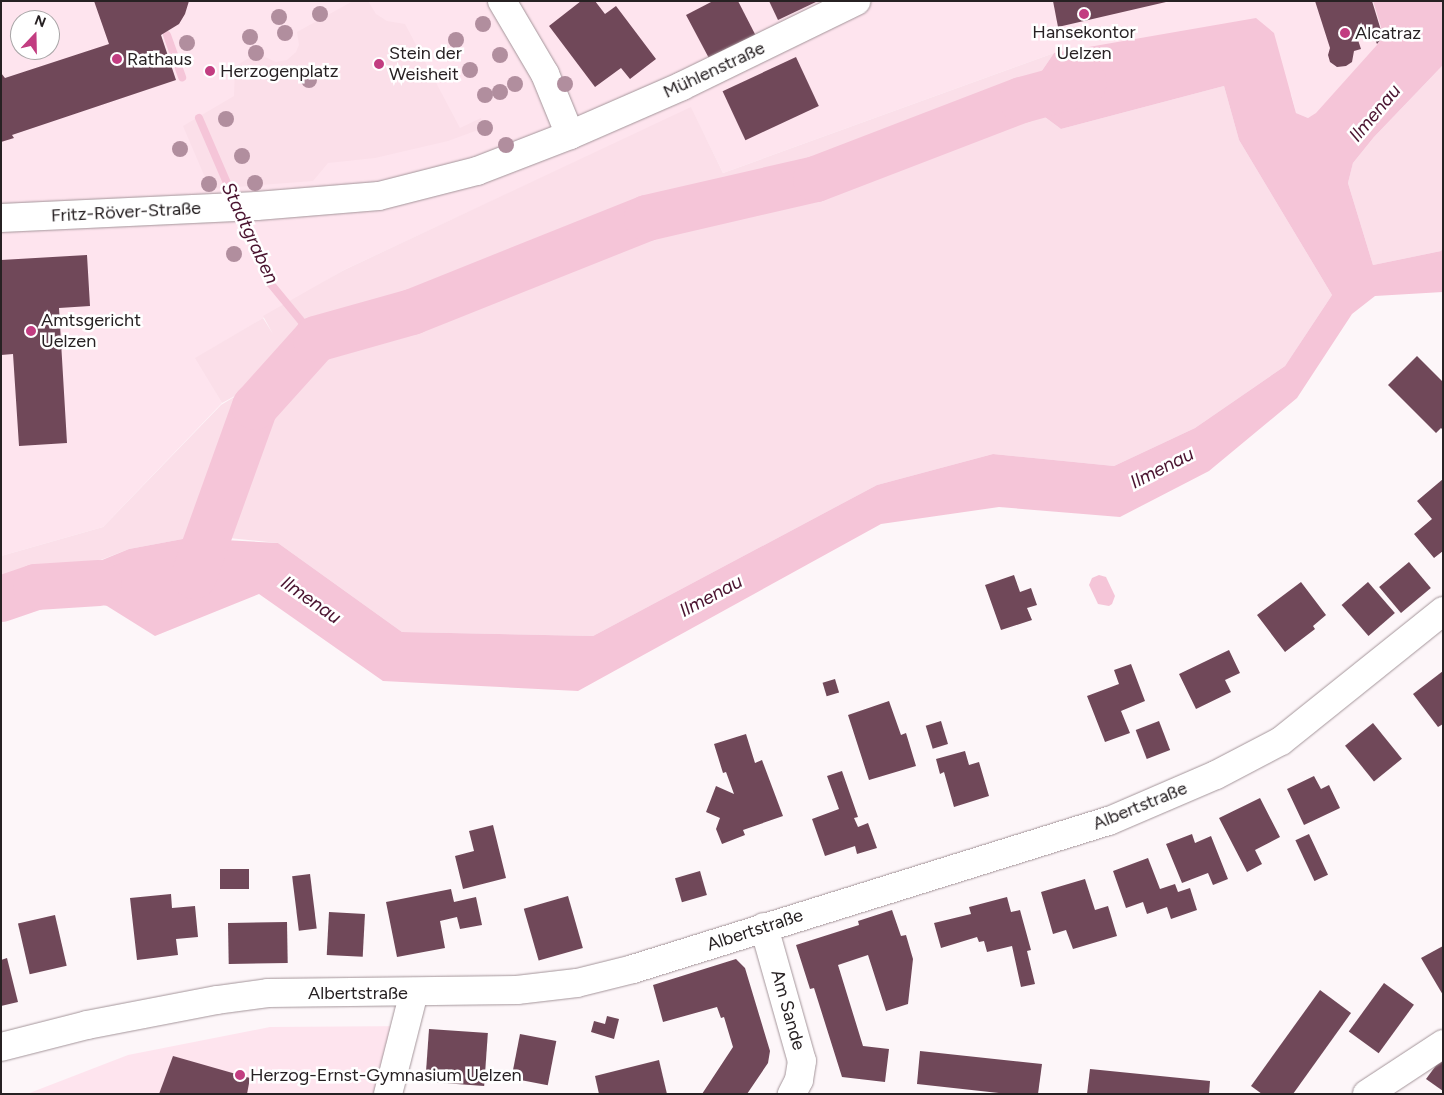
<!DOCTYPE html>
<html>
<head>
<meta charset="utf-8">
<style>
	body { margin:0 }
	#map { position:relative; width:1444px; height:1095px; overflow:hidden; background:#fdf6f9; font-family:Figtree,sans-serif }
	div>[style] { position:absolute }
	.built>* { inset:0; background:#fee4ee }
	.green>* { inset:0; background:#fbdfe9 }
	.water>* { inset:0; background:#f5c5d8 }
	.stream>* { height:8px; margin:-4px; padding:0 4px; transform-origin:4px; border-radius:4px; background:#f5c5d8 }
	.river>* { height:46px; margin:-23px; padding:0 23px; transform-origin:23px; border-radius:23px; background:#f5c5d8 }
	.building>* { inset:0; background:#704859; transform-origin:0 0 }
	.roads { filter:drop-shadow(0 0 1px #a4959a) drop-shadow(0 0 1px #a4959a) }
	.minor>* { height:28px; margin:-14px; padding:0 14px; transform-origin:14px; border-radius:14px; background:#fff }
	.trees>* { width:16px; height:16px; margin:-8px; border-radius:50%; background:#b18e9e }
	.dots>* { width:14px; height:14px; translate:-50% -50%; box-sizing:border-box; border:2px solid #fff; border-radius:50% }
	span { translate:-50% -50%; white-space:nowrap; text-align:center; line-height:1.15; -webkit-text-stroke:5px #fff; paint-order:stroke }
	.poi-label { font-size:18px; color:#272123 }
	.left { translate:0 -50%; text-align:left }
	.street-label { font-size:18px; color:#272123 }
	.water-label { font-size:19px; color:#4a132f; font-style:italic }
	.frame { position:absolute; inset:0; border:2px solid #272123; pointer-events:none }
	.north { position:absolute; left:10px; top:10px; width:50px; height:50px; box-sizing:border-box; background:#fff; border:1px solid #a9a6a7; border-radius:50%; rotate:21deg; font-size:14px; font-weight:700; line-height:20px; text-align:center; color:#272123 }
	.north::after { content:''; display:block; margin:auto; width:18px; height:22px; background:#c23d81; clip-path:polygon(50% 0,100% 100%,50% 72%,0 100%) }
</style>
</head>
<body>
<div id="map">
	<div class="built">
		<div style="clip-path:polygon(evenodd,1px 1px,1373px 1px,1384px 37px,1316px 114px,1308px 118px,1296px 113px,1291px 94px,1054px 53px,723px 173px,691px 108px,344px 270px,196px 358px,222px 403px,103px 527px,1px 556px,1px 1px,20px 20px,50px 20px,50px 50px,20px 50px,20px 20px)"></div>
		<div style="clip-path:polygon(414px 1026px,398px 1094px,27px 1094px,128px 1055px,270px 1027px)"></div>
	</div>
	<div class="green">
		<div style="clip-path:polygon(353px 1px,368px 1px,376px 14px,387px 21px,405px 24px,460px 128px,481px 118px,482px 125px,478px 130px,448px 141px,375px 158px,328px 163px,313px 181px,210px 189px,183px 126px,234px 96px,235px 66px,260px 52px,265px 57px,276px 62px,287px 60px,296px 52px,299px 45px,297px 32px)"></div>
		<div style="clip-path:polygon(1054px 53px,1022px 100px,1061px 129px,1224px 86px,1239px 140px,1332px 295px,1285px 366px,1195px 428px,1114px 466px,993px 454px,877px 485px,593px 636px,402px 632px,278px 543px,209px 536px,188px 538px,129px 549px,1px 599px,1px 556px,103px 527px,221px 405px,244px 391px,222px 403px,195px 358px,263px 318px,273px 334px,263px 316px,344px 270px,691px 107px,723px 173px)"></div>
		<div style="clip-path:polygon(1443px 65px,1443px 248px,1441px 251px,1373px 265px,1348px 183px,1353px 163px,1374px 137px)"></div>
	</div>
	<div class="water">
		<div style="clip-path:polygon(1373px 1px,1443px 1px,1443px 65px,1374px 137px,1353px 163px,1348px 183px,1373px 265px,1441px 251px,1443px 248px,1443px 292px,1375px 296px,1352px 314px,1297px 398px,1209px 471px,1120px 517px,999px 507px,881px 524px,578px 691px,383px 681px,259px 594px,155px 636px,107px 606px,36px 587px,129px 549px,188px 538px,278px 543px,402px 632px,593px 636px,877px 485px,993px 454px,1114px 466px,1195px 428px,1285px 366px,1332px 295px,1239px 140px,1224px 86px,1061px 129px,1022px 100px,1054px 53px,1256px 18px,1274px 33px,1296px 113px,1308px 118px,1316px 113px,1384px 37px)"></div>
		<div style="clip-path:polygon(1099px 575px,1106px 577px,1115px 596px,1112px 604px,1109px 606px,1098px 604px,1089px 585px,1092px 578px)"></div>
	</div>
	<div class="stream">
		<div style="left:167px;top:35px;width:45px;rotate:70.3deg"></div>
		<div style="left:199px;top:118px;width:180px;rotate:66.7deg"></div>
		<div style="left:270px;top:283px;width:72px;rotate:50.6deg"></div>
	</div>
	<div class="river">
		<div style="left:194px;top:576px;width:180px;rotate:-70.2deg"></div>
		<div style="left:255px;top:407px;width:91px;rotate:-48.1deg"></div>
		<div style="left:316px;top:339px;width:100px;rotate:-15.7deg"></div>
		<div style="left:412px;top:312px;width:253px;rotate:-21.8deg"></div>
		<div style="left:647px;top:218px;width:173px;rotate:-13deg"></div>
		<div style="left:816px;top:179px;width:221px;rotate:-21deg"></div>
		<div style="left:1022px;top:100px;width:64px;rotate:-15.3deg"></div>
		<div style="left:1px;top:599px;width:37px;rotate:-19deg"></div>
		<div style="left:36px;top:587px;width:63px;rotate:-3.6deg"></div>
	</div>
	<div class="building">
		<div style="clip-path:polygon(94px 1px,189px 1px,185px 14px,179px 24px,161px 35px,176px 80px,12px 135px,14px 138px,1px 142px,1px 73px,5px 78px,109px 44px)"></div>
		<div style="clip-path:polygon(581px 1px,595px 1px,605px 14px,616px 6px,656px 59px,630px 79px,621px 68px,595px 87px,549px 26px)"></div>
		<div style="clip-path:polygon(713px 1px,738px 1px,757px 38px,711px 62px,686px 15px)"></div>
		<div style="clip-path:polygon(769px 1px,818px 1px,778px 20px)"></div>
		<div style="clip-path:polygon(1053px 1px,1166px 1px,1166px 2px,1058px 27px)"></div>
		<div style="clip-path:polygon(1315px 1px,1372px 1px,1383px 37px,1377px 44px,1371px 30px,1357px 37px,1361px 49px,1354px 51px,1352px 62px,1346px 66px,1337px 67px,1330px 62px,1328px 55px,1330px 48px)"></div>
		<div style="left:796px;top:57px;width:54px;height:81px;rotate:65deg"></div>
		<div style="clip-path:polygon(87px 255px,90px 306px,59px 308px,67px 443px,19px 446px,13px 354px,1px 355px,1px 260px)"></div>
		<div style="clip-path:polygon(1417px 356px,1443px 382px,1443px 430px,1441px 428px,1436px 433px,1388px 385px)"></div>
		<div style="clip-path:polygon(1443px 479px,1443px 551px,1434px 558px,1414px 534px,1432px 519px,1417px 501px)"></div>
		<div style="left:1409px;top:562px;width:34px;height:39px;rotate:50deg"></div>
		<div style="clip-path:polygon(1014px 575px,1020px 592px,1031px 588px,1037px 605px,1027px 608px,1032px 620px,1001px 630px,985px 585px)"></div>
		<div style="clip-path:polygon(1301px 582px,1326px 615px,1313px 626px,1315px 629px,1285px 652px,1257px 615px)"></div>
		<div style="left:1368px;top:582px;width:41px;height:35px;rotate:49deg"></div>
		<div style="clip-path:polygon(1229px 650px,1240px 673px,1225px 680px,1231px 692px,1196px 709px,1179px 674px)"></div>
		<div style="clip-path:polygon(1131px 664px,1145px 701px,1121px 711px,1130px 733px,1105px 742px,1087px 696px,1119px 684px,1114px 670px)"></div>
		<div style="clip-path:polygon(1443px 671px,1443px 724px,1438px 727px,1413px 694px)"></div>
		<div style="left:835px;top:679px;width:14px;height:13px;rotate:73deg"></div>
		<div style="clip-path:polygon(889px 701px,901px 735px,906px 733px,916px 766px,869px 780px,848px 715px)"></div>
		<div style="left:941px;top:721px;width:24px;height:16px;rotate:73deg"></div>
		<div style="left:1159px;top:721px;width:31px;height:25px;rotate:69deg"></div>
		<div style="left:1373px;top:723px;width:46px;height:36px;rotate:51deg"></div>
		<div style="clip-path:polygon(746px 734px,755px 763px,762px 760px,783px 816px,743px 830px,745px 835px,722px 844px,716px 829px,720px 818px,706px 812px,716px 786px,734px 794px,726px 772px,723px 773px,714px 744px)"></div>
		<div style="clip-path:polygon(965px 751px,969px 765px,979px 762px,989px 796px,954px 807px,944px 772px,940px 774px,936px 759px)"></div>
		<div style="clip-path:polygon(842px 771px,858px 817px,854px 818px,858px 827px,868px 823px,877px 848px,857px 854px,855px 846px,825px 856px,812px 819px,839px 809px,827px 776px)"></div>
		<div style="clip-path:polygon(1314px 776px,1321px 789px,1329px 785px,1340px 808px,1304px 825px,1287px 789px)"></div>
		<div style="clip-path:polygon(1260px 798px,1280px 837px,1255px 850px,1262px 864px,1247px 872px,1219px 818px)"></div>
		<div style="clip-path:polygon(493px 825px,506px 878px,463px 889px,455px 856px,474px 851px,469px 831px)"></div>
		<div style="clip-path:polygon(1192px 834px,1195px 843px,1211px 836px,1228px 879px,1213px 885px,1208px 873px,1182px 883px,1166px 844px)"></div>
		<div style="left:1309px;top:834px;width:45px;height:15px;rotate:65deg"></div>
		<div style="clip-path:polygon(1148px 858px,1160px 889px,1175px 884px,1178px 892px,1190px 888px,1197px 910px,1171px 919px,1167px 907px,1147px 914px,1143px 902px,1126px 908px,1113px 871px)"></div>
		<div style="left:249px;top:869px;width:20px;height:29px;rotate:90deg"></div>
		<div style="left:700px;top:871px;width:25px;height:26px;rotate:74deg"></div>
		<div style="left:310px;top:874px;width:55px;height:18px;rotate:83deg"></div>
		<div style="clip-path:polygon(1085px 879px,1095px 910px,1108px 906px,1117px 936px,1073px 949px,1066px 930px,1053px 934px,1041px 892px)"></div>
		<div style="clip-path:polygon(451px 889px,454px 902px,476px 897px,482px 925px,460px 929px,457px 917px,440px 921px,445px 948px,397px 957px,386px 902px)"></div>
		<div style="clip-path:polygon(171px 894px,172px 908px,195px 906px,198px 937px,176px 939px,178px 955px,137px 960px,130px 898px)"></div>
		<div style="left:568px;top:896px;width:54px;height:46px;rotate:74deg"></div>
		<div style="clip-path:polygon(1007px 897px,1011px 912px,1020px 910px,1031px 950px,1027px 951px,1035px 984px,1021px 987px,1012px 946px,987px 952px,984px 941px,979px 942px,977px 937px,941px 948px,934px 923px,971px 914px,969px 907px)"></div>
		<div style="clip-path:polygon(892px 910px,901px 936px,906px 935px,913px 959px,908px 1004px,886px 1011px,868px 955px,838px 965px,863px 1046px,889px 1049px,885px 1082px,842px 1077px,814px 988px,810px 989px,796px 945px,859px 925px,858px 921px)"></div>
		<div style="left:329px;top:912px;width:36px;height:43px;rotate:3deg"></div>
		<div style="left:55px;top:915px;width:52px;height:38px;rotate:77deg"></div>
		<div style="left:287px;top:922px;width:41px;height:59px;rotate:89deg"></div>
		<div style="clip-path:polygon(1443px 946px,1443px 995px,1421px 958px)"></div>
		<div style="clip-path:polygon(7px 958px,18px 1002px,1px 1006px,1px 960px)"></div>
		<div style="clip-path:polygon(736px 959px,745px 968px,770px 1051px,768px 1063px,747px 1094px,702px 1094px,733px 1047px,724px 1017px,721px 1018px,717px 1007px,663px 1022px,653px 985px)"></div>
		<div style="left:1384px;top:983px;width:37px;height:60px;rotate:36deg"></div>
		<div style="clip-path:polygon(1320px 990px,1351px 1013px,1293px 1094px,1262px 1094px,1251px 1086px)"></div>
		<div style="clip-path:polygon(607px 1016px,619px 1019px,614px 1039px,591px 1032px,594px 1021px,605px 1024px)"></div>
		<div style="left:429px;top:1029px;width:59px;height:53px;rotate:4deg"></div>
		<div style="left:520px;top:1034px;width:37px;height:45px;rotate:11deg"></div>
		<div style="clip-path:polygon(920px 1051px,1042px 1064px,1038px 1094px,1008px 1094px,917px 1084px)"></div>
		<div style="clip-path:polygon(173px 1056px,250px 1078px,247px 1094px,159px 1094px)"></div>
		<div style="clip-path:polygon(1443px 1056px,1443px 1091px,1426px 1079px)"></div>
		<div style="clip-path:polygon(659px 1060px,667px 1094px,599px 1094px,595px 1076px)"></div>
		<div style="clip-path:polygon(1090px 1069px,1210px 1081px,1209px 1094px,1087px 1094px)"></div>
	</div>
	<div class="roads">
		<div class="minor">
			<div style="left:502px;top:1px;width:85px;rotate:59.5deg"></div>
			<div style="left:545px;top:74px;width:66px;rotate:67.7deg"></div>
			<div style="left:1px;top:218px;width:256px;rotate:-2.7deg"></div>
			<div style="left:257px;top:206px;width:122px;rotate:-4.7deg"></div>
			<div style="left:379px;top:196px;width:101px;rotate:-14.3deg"></div>
			<div style="left:477px;top:171px;width:100px;rotate:-21.2deg"></div>
			<div style="left:570px;top:135px;width:122px;rotate:-23.6deg"></div>
			<div style="left:682px;top:86px;width:194px;rotate:-26deg"></div>
			<div style="left:764px;top:927px;width:139px;rotate:74.2deg"></div>
			<div style="left:802px;top:1061px;width:19px;rotate:99deg"></div>
			<div style="left:799px;top:1080px;width:16px;rotate:117deg"></div>
			<div style="left:1px;top:1047px;width:89px;rotate:-14.3deg"></div>
			<div style="left:87px;top:1025px;width:132px;rotate:-10.9deg"></div>
			<div style="left:217px;top:1000px;width:51px;rotate:-7.8deg"></div>
			<div style="left:268px;top:993px;width:249px;rotate:-0.7deg"></div>
			<div style="left:517px;top:990px;width:60px;rotate:-6.7deg"></div>
			<div style="left:577px;top:983px;width:58px;rotate:-14deg"></div>
			<div style="left:633px;top:969px;width:498px;rotate:-17.3deg"></div>
			<div style="left:1109px;top:821px;width:116px;rotate:-23.3deg"></div>
			<div style="left:1216px;top:775px;width:73px;rotate:-27.6deg"></div>
			<div style="left:1281px;top:741px;width:208px;rotate:-38.7deg"></div>
			<div style="left:388px;top:1094px;width:105px;rotate:-75.7deg"></div>
			<div style="left:1367px;top:1094px;width:91px;rotate:-33.3deg"></div>
		</div>
	</div>
	<div class="trees">
		<div style="left:320px;top:14px"></div>
		<div style="left:279px;top:17px"></div>
		<div style="left:483px;top:24px"></div>
		<div style="left:285px;top:33px"></div>
		<div style="left:250px;top:37px"></div>
		<div style="left:456px;top:40px"></div>
		<div style="left:187px;top:43px"></div>
		<div style="left:256px;top:53px"></div>
		<div style="left:500px;top:55px"></div>
		<div style="left:470px;top:70px"></div>
		<div style="left:309px;top:80px"></div>
		<div style="left:515px;top:84px"></div>
		<div style="left:565px;top:84px"></div>
		<div style="left:500px;top:92px"></div>
		<div style="left:485px;top:95px"></div>
		<div style="left:226px;top:119px"></div>
		<div style="left:485px;top:128px"></div>
		<div style="left:506px;top:145px"></div>
		<div style="left:180px;top:149px"></div>
		<div style="left:242px;top:156px"></div>
		<div style="left:255px;top:183px"></div>
		<div style="left:209px;top:184px"></div>
		<div style="left:234px;top:254px"></div>
	</div>
	<div class="dots">
		<div style="left:1084px;top:14px;background:#c23d81"></div>
		<div style="left:1345px;top:33px;background:#c23d81"></div>
		<div style="left:117px;top:59px;background:#c23d81"></div>
		<div style="left:379px;top:64px;background:#c23d81"></div>
		<div style="left:210px;top:71px;background:#c23d81"></div>
		<div style="left:31px;top:331px;background:#c23d81"></div>
		<div style="left:240px;top:1075px;background:#c23d81"></div>
	</div>
	<div class="poi-label">
		<span style="left:1084px;top:43px">Hansekontor<br>Uelzen</span>
		<span class="left" style="left:1355px;top:33px">Alcatraz</span>
		<span class="left" style="left:389px;top:64px">Stein der<br>Weisheit</span>
		<span class="left" style="left:127px;top:59px">Rathaus</span>
		<span class="left" style="left:220px;top:71px">Herzogenplatz</span>
		<span class="left" style="left:41px;top:331px">Amtsgericht<br>Uelzen</span>
		<span class="left" style="left:250px;top:1075px">Herzog-Ernst-Gymnasium Uelzen</span>
	</div>
	<div class="street-label">
		<span style="left:714px;top:70px;rotate:-25deg">Mühlenstraße</span>
		<span style="left:126px;top:212px;rotate:-3deg">Fritz-Röver-Straße</span>
		<span style="left:1140px;top:806px;rotate:-22deg">Albertstraße</span>
		<span style="left:755px;top:930px;rotate:-18deg">Albertstraße</span>
		<span style="left:358px;top:993px">Albertstraße</span>
		<span style="left:788px;top:1010px;rotate:74deg">Am Sande</span>
	</div>
	<div class="water-label">
		<span style="left:1375px;top:113px;rotate:-50deg">Ilmenau</span>
		<span style="left:250px;top:233px;rotate:65deg">Stadtgraben</span>
		<span style="left:1162px;top:468px;rotate:-27deg">Ilmenau</span>
		<span style="left:711px;top:596px;rotate:-28deg">Ilmenau</span>
		<span style="left:311px;top:600px;rotate:35deg">Ilmenau</span>
	</div>
	<div class="frame"></div>
	<div class="north">N</div>
</div>
</body>
</html>
